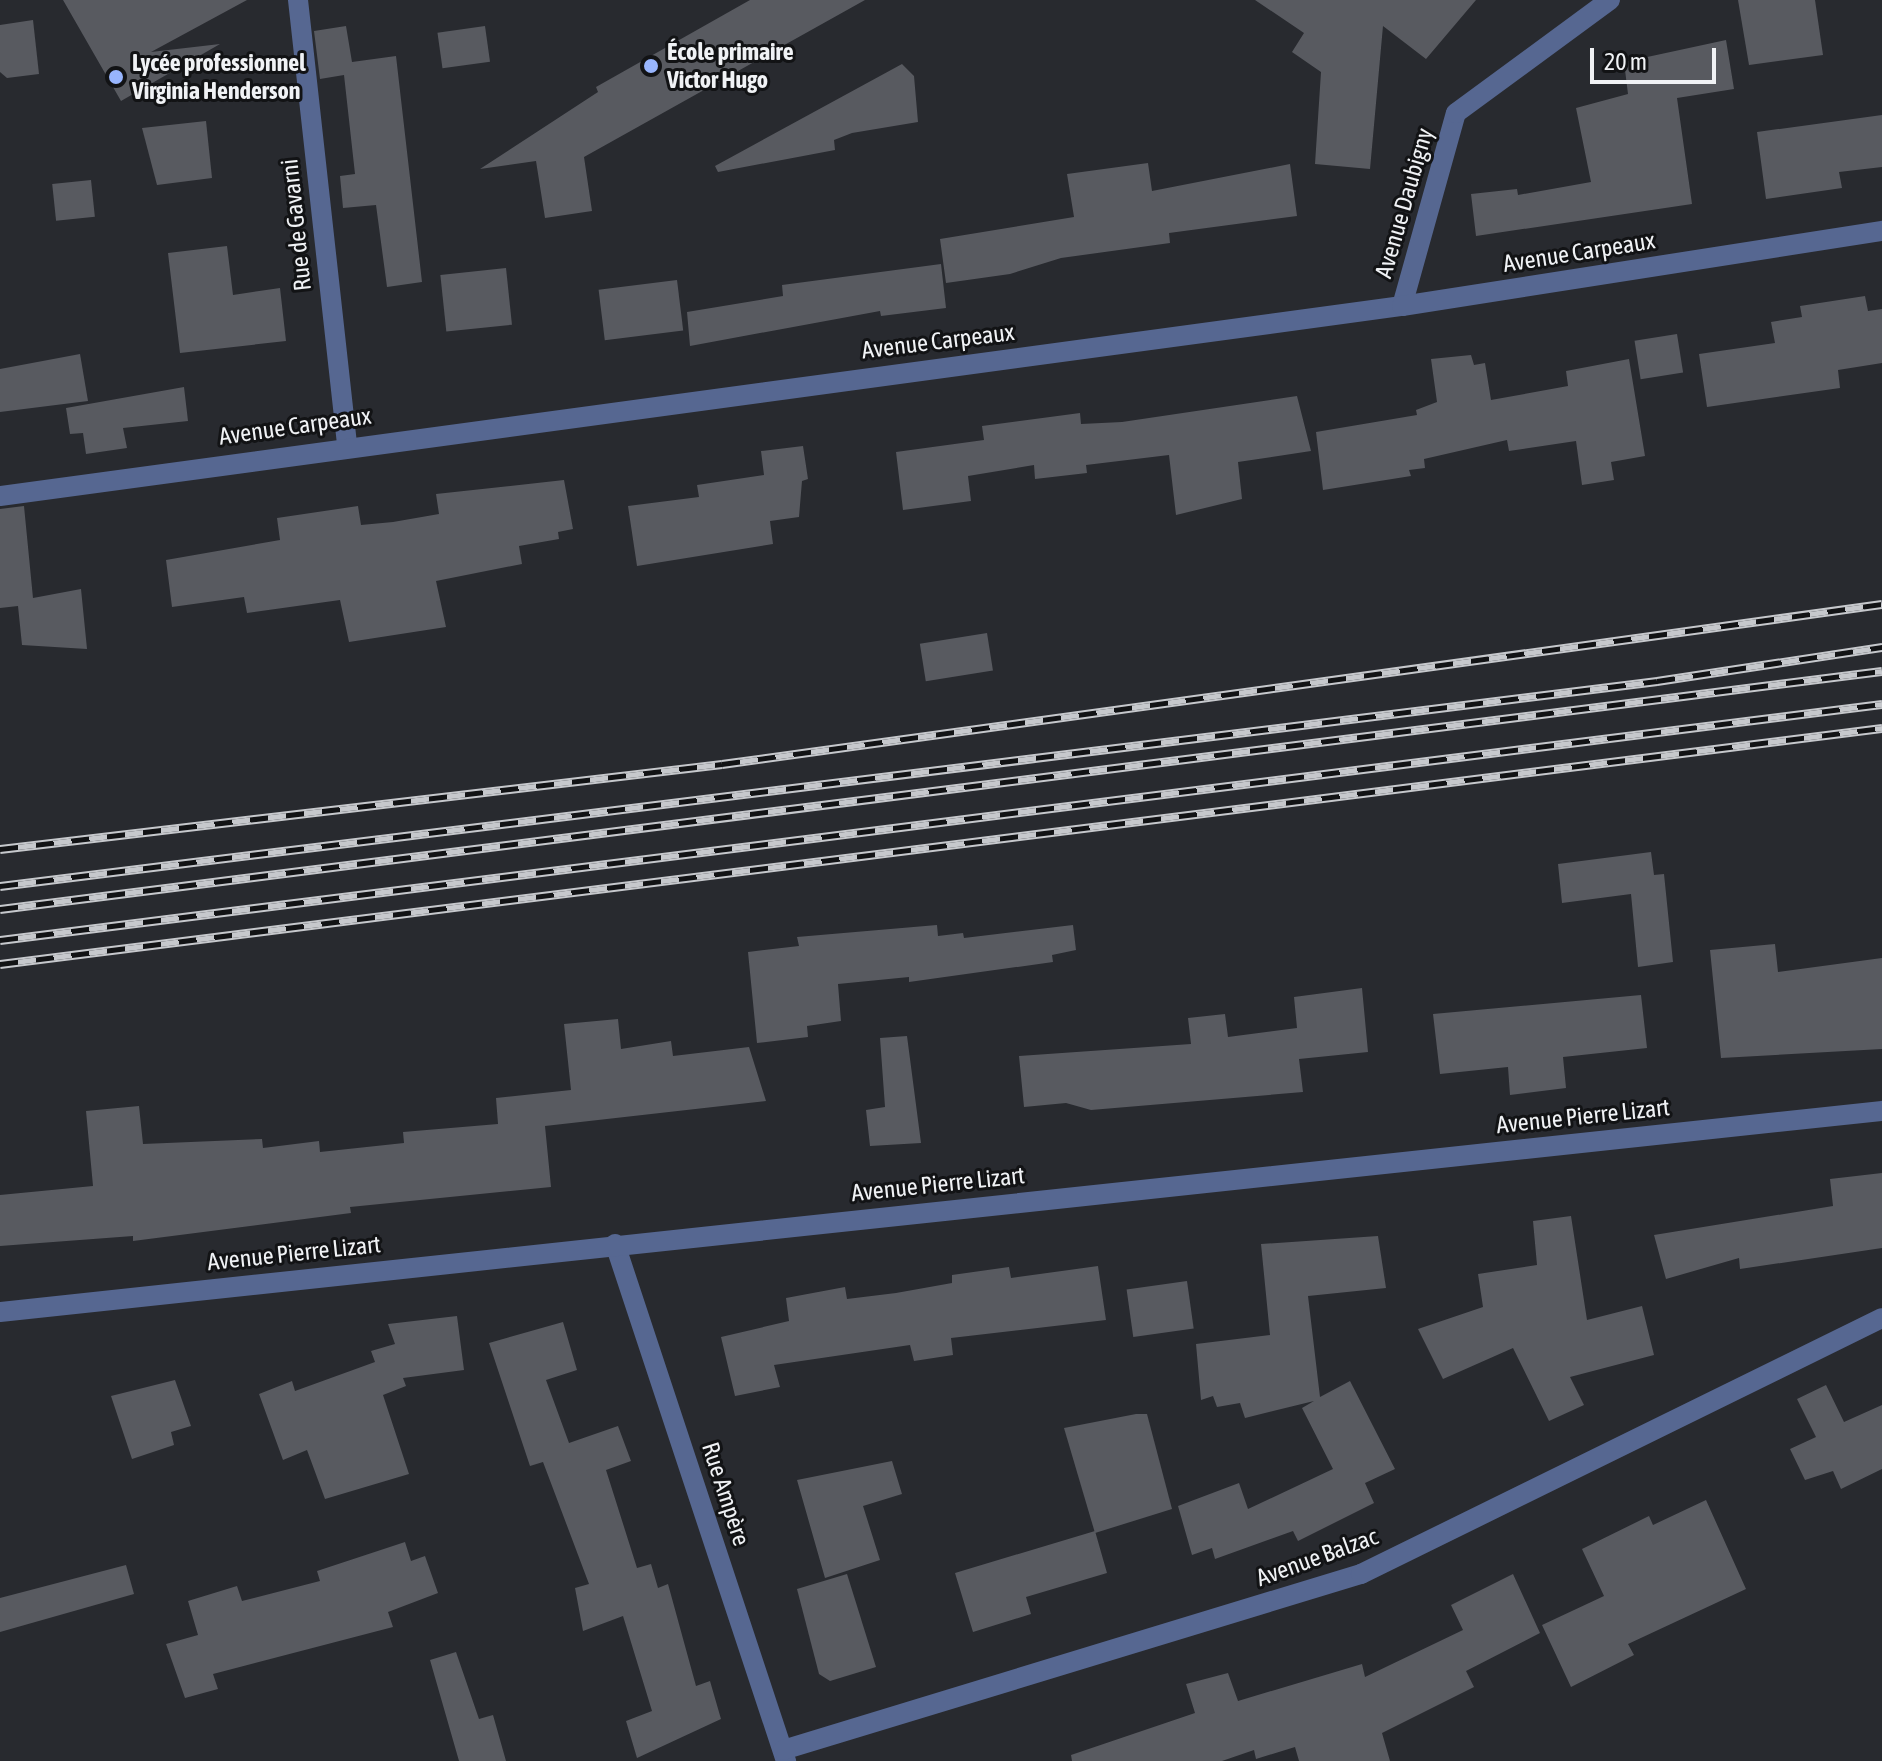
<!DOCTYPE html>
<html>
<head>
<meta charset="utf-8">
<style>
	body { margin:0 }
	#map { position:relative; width:1882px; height:1761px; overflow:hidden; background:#282a2f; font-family:"Asap Condensed",sans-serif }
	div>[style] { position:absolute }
	.building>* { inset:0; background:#585a60; transform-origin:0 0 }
	.minor>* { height:20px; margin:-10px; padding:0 10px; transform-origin:10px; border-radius:10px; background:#566791 }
	.rail>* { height:9px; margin-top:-4.5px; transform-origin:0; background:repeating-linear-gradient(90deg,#121315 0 18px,#c6c8cc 0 36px); box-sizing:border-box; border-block:2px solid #c6c8cc }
	.dots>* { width:22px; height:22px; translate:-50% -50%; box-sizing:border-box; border:4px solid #121315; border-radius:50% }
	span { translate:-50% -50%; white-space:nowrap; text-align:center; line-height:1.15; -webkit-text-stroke:6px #121315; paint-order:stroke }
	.poi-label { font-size:24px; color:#f0f2f5; font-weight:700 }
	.left { translate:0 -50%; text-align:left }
	.street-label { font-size:24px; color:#f0f2f5 }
	.scale { position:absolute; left:1590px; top:48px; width:126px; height:36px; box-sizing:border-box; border:4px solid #f0f2f5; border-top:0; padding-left:10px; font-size:24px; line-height:28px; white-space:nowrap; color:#f0f2f5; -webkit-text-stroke:6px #121315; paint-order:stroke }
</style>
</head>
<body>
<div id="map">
	<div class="building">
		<div style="clip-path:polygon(63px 0,247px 0,151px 52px,220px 44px,121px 101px)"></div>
		<div style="clip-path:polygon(750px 0,865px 0,584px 157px,592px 211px,545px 218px,536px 161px,480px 169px,598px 92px,596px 87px)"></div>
		<div style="clip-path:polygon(1255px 0,1476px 0,1426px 59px,1383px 26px,1370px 169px,1315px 164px,1321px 72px,1292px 52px,1304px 33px)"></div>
		<div style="clip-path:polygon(1738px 0,1815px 0,1823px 55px,1749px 65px)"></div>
		<div style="clip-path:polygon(33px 20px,39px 74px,7px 78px,0 72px,0 25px)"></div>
		<div style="clip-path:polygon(346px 26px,352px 62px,396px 56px,422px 282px,387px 287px,376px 205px,343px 208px,340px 176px,355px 174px,344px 75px,320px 79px,314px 31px)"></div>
		<div style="left:485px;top:26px;width:36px;height:48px;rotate:82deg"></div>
		<div style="clip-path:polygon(1726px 40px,1734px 89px,1677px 98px,1692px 204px,1476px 236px,1471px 194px,1517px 189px,1518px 195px,1591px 182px,1576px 108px,1628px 94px,1624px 62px)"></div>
		<div style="clip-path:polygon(902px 64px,914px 76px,918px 122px,852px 133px,834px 140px,835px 150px,718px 172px,715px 166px)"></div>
		<div style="clip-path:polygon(1882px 115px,1882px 167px,1839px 172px,1842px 188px,1766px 199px,1757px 132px)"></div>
		<div style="clip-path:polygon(206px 121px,212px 178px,157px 185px,142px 128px)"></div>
		<div style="clip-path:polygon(1148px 163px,1152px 191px,1290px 164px,1297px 216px,1169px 233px,1170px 243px,1061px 258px,1010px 274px,946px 283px,940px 239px,1074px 217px,1067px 174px)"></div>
		<div style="left:91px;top:180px;width:37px;height:39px;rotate:84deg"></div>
		<div style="clip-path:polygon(227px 246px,233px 295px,280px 288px,286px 341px,180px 353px,168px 253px)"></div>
		<div style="clip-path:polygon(941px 264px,946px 308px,881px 316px,880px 311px,690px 346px,687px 312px,783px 296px,782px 285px)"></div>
		<div style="left:506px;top:268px;width:57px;height:66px;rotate:84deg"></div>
		<div style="left:677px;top:280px;width:51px;height:79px;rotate:83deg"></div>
		<div style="clip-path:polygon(1865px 296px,1868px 311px,1882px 309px,1882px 363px,1838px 370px,1840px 388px,1707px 407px,1699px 354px,1775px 343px,1771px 322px,1802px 317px,1800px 306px)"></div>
		<div style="left:1677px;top:334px;width:39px;height:43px;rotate:81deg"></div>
		<div style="clip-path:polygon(80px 354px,88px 401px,0 412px,0 369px)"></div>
		<div style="clip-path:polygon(1471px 355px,1474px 365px,1485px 363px,1491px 400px,1568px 386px,1566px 371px,1629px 359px,1645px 456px,1611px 462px,1614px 480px,1582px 485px,1576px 441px,1509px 451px,1507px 440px,1424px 459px,1425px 468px,1409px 470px,1411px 476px,1323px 490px,1316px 432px,1417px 415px,1416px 410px,1437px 402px,1431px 359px)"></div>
		<div style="clip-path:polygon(184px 387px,188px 421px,123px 428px,127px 448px,86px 454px,83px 433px,70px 434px,66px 408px)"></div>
		<div style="clip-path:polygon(1297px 396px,1311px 451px,1238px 462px,1242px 499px,1176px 515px,1169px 455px,1086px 465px,1087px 473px,1035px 479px,1034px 465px,968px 476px,971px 501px,903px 510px,896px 452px,984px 440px,982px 426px,1080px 413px,1081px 424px,1122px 422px)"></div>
		<div style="clip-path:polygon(803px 446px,808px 479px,802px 481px,799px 517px,770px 521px,773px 544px,637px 566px,628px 506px,699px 497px,697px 485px,764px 475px,761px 451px)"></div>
		<div style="clip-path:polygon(564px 480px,573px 529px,558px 532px,559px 539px,519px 546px,522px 564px,436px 581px,446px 627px,349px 642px,340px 600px,247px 613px,244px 597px,172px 607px,166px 560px,280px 540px,277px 518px,358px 506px,361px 525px,393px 522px,439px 514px,436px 494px)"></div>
		<div style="clip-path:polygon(24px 506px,33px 598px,81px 589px,87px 649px,22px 645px,18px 606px,0 608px,0 509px)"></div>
		<div style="left:987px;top:633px;width:38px;height:68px;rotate:81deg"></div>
		<div style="clip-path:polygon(1651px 852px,1654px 875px,1664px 874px,1673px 962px,1638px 967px,1631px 894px,1562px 903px,1558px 864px)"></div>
		<div style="clip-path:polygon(937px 925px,938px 936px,963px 933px,964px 938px,1073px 925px,1076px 950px,1052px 955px,1053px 962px,909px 982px,909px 977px,838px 984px,841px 1021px,807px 1026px,808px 1037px,757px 1043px,748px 952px,799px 946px,797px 937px)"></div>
		<div style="clip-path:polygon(1775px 944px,1778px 972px,1882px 958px,1882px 1049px,1721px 1058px,1710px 950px)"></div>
		<div style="clip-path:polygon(1362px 988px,1368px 1052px,1299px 1059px,1303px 1092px,1091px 1110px,1066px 1103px,1024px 1107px,1019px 1056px,1191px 1044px,1188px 1018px,1225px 1014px,1228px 1037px,1297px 1028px,1294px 997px)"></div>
		<div style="clip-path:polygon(1641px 995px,1647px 1048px,1563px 1057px,1566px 1088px,1510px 1095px,1508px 1067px,1440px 1074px,1433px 1014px)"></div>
		<div style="clip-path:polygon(618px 1019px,621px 1049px,671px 1041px,673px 1056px,749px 1047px,766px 1101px,545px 1126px,551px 1187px,350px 1207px,351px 1213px,133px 1241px,133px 1236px,0 1246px,0 1195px,93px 1186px,86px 1111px,139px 1106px,143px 1144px,262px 1139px,263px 1148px,319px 1141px,320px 1152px,404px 1143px,403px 1132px,498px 1124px,496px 1098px,571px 1090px,564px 1024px)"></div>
		<div style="clip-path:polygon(907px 1036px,921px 1143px,870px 1146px,866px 1110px,885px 1107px,880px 1038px)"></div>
		<div style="clip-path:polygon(1882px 1173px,1882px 1248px,1740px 1269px,1739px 1258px,1666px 1279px,1654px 1235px,1833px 1206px,1830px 1179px)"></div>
		<div style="clip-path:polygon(1571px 1216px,1587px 1320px,1642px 1306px,1654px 1355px,1570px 1377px,1584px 1405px,1549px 1421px,1513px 1348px,1443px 1379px,1418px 1329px,1483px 1307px,1478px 1274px,1537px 1265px,1533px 1221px)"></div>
		<div style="clip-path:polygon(1378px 1236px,1386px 1288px,1308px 1296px,1320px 1397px,1350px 1381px,1395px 1469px,1365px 1483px,1374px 1503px,1298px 1541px,1293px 1531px,1215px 1559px,1212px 1548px,1192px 1555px,1178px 1506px,1239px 1483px,1248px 1509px,1333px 1469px,1302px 1408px,1314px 1401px,1245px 1418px,1240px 1403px,1217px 1407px,1213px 1396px,1201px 1400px,1196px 1344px,1270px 1335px,1261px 1244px)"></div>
		<div style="clip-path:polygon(1098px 1266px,1106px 1320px,951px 1338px,953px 1355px,914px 1361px,910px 1345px,774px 1365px,780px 1387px,735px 1396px,721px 1337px,789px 1321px,786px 1298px,845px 1287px,847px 1299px,896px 1293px,952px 1283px,952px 1275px,1009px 1267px,1011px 1278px)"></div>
		<div style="left:1187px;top:1281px;width:48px;height:61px;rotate:82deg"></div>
		<div style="clip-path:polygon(457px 1316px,464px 1370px,403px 1378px,406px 1386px,383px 1395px,409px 1474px,325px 1499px,307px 1450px,283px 1460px,259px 1394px,292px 1381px,295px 1391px,375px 1362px,371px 1351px,395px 1344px,388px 1324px)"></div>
		<div style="clip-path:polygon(563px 1322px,577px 1370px,546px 1380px,569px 1443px,618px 1426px,631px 1461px,606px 1470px,637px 1568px,651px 1564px,658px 1588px,668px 1584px,696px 1686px,710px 1681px,721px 1719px,637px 1758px,626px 1721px,652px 1711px,623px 1616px,583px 1631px,575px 1588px,589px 1584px,543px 1462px,530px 1466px,489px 1343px)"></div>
		<div style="clip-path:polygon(175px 1380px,191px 1426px,171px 1432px,174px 1445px,132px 1459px,111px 1396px)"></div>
		<div style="clip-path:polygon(1826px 1385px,1844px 1422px,1882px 1405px,1882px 1469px,1841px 1489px,1833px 1471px,1805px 1480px,1790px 1449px,1816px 1437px,1797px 1399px)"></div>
		<div style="clip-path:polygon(1136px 1414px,1147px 1414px,1172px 1509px,1095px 1533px,1064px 1428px)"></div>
		<div style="clip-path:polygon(892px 1461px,902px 1494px,863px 1506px,880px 1560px,825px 1578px,797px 1480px)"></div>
		<div style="clip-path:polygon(1706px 1500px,1746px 1589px,1628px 1644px,1634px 1655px,1571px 1687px,1542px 1625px,1604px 1596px,1582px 1549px,1649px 1516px,1653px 1525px)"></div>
		<div style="clip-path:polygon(1095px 1531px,1107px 1573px,1026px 1597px,1031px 1614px,973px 1632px,955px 1573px)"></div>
		<div style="clip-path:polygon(405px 1542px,411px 1561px,425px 1556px,438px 1593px,388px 1612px,393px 1627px,213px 1674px,218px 1689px,185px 1698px,166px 1644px,198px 1635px,188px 1601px,237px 1586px,242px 1601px,320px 1581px,317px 1571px)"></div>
		<div style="clip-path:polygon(126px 1565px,134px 1594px,0 1632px,0 1598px)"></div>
		<div style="clip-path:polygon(847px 1574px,876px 1667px,830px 1681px,819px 1674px,797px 1589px)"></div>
		<div style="clip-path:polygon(1513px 1574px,1540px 1633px,1466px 1671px,1474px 1687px,1382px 1733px,1390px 1761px,1299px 1761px,1295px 1747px,1256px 1759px,1254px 1750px,1222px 1761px,1072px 1761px,1071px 1755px,1195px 1713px,1186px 1684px,1228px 1673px,1238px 1701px,1362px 1664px,1365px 1677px,1463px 1630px,1451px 1605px)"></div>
		<div style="clip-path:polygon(456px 1652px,479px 1719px,493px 1715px,506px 1761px,459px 1761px,430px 1660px)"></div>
	</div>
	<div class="minor">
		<div style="left:298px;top:0;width:447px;rotate:83.7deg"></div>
		<div style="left:1402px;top:306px;width:200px;rotate:-74.4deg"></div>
		<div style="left:1456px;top:113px;width:191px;rotate:-36.3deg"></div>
		<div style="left:0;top:496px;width:1415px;rotate:-7.72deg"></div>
		<div style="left:1402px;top:306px;width:486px;rotate:-8.9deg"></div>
		<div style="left:615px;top:1244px;width:545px;rotate:71.7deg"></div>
		<div style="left:0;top:1312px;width:1893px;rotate:-6.1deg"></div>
		<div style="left:783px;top:1750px;width:604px;rotate:-16.94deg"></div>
		<div style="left:1361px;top:1574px;width:580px;rotate:-26.17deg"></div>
	</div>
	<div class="rail">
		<div style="left:0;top:849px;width:727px;rotate:-6.71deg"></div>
		<div style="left:722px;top:764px;width:1171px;rotate:-7.85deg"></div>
		<div style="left:0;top:886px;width:1670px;rotate:-7.05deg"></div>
		<div style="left:1657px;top:681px;width:228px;rotate:-8.6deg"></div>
		<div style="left:0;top:909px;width:1897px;rotate:-7.21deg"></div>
		<div style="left:0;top:940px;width:1897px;rotate:-7.15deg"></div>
		<div style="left:0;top:964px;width:1897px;rotate:-7.15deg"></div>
	</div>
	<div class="dots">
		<div style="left:651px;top:66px;background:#98b5fd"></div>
		<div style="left:116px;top:77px;background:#98b5fd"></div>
	</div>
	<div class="poi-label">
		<span class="left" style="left:667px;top:66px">École primaire<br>Victor Hugo</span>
		<span class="left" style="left:132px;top:77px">Lycée professionnel<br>Virginia Henderson</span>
	</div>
	<div class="street-label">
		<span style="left:1404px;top:203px;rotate:-74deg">Avenue Daubigny</span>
		<span style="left:296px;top:225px;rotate:-96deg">Rue de Gavarni</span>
		<span style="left:1579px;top:252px;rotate:-9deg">Avenue Carpeaux</span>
		<span style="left:938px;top:341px;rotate:-7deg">Avenue Carpeaux</span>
		<span style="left:295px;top:426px;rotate:-8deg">Avenue Carpeaux</span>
		<span style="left:1583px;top:1116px;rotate:-6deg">Avenue Pierre Lizart</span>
		<span style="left:938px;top:1184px;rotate:-6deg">Avenue Pierre Lizart</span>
		<span style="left:294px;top:1253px;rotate:-6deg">Avenue Pierre Lizart</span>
		<span style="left:726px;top:1494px;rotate:72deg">Rue Ampère</span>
		<span style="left:1317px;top:1557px;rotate:-20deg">Avenue Balzac</span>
	</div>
	<div class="scale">20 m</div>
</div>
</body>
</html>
